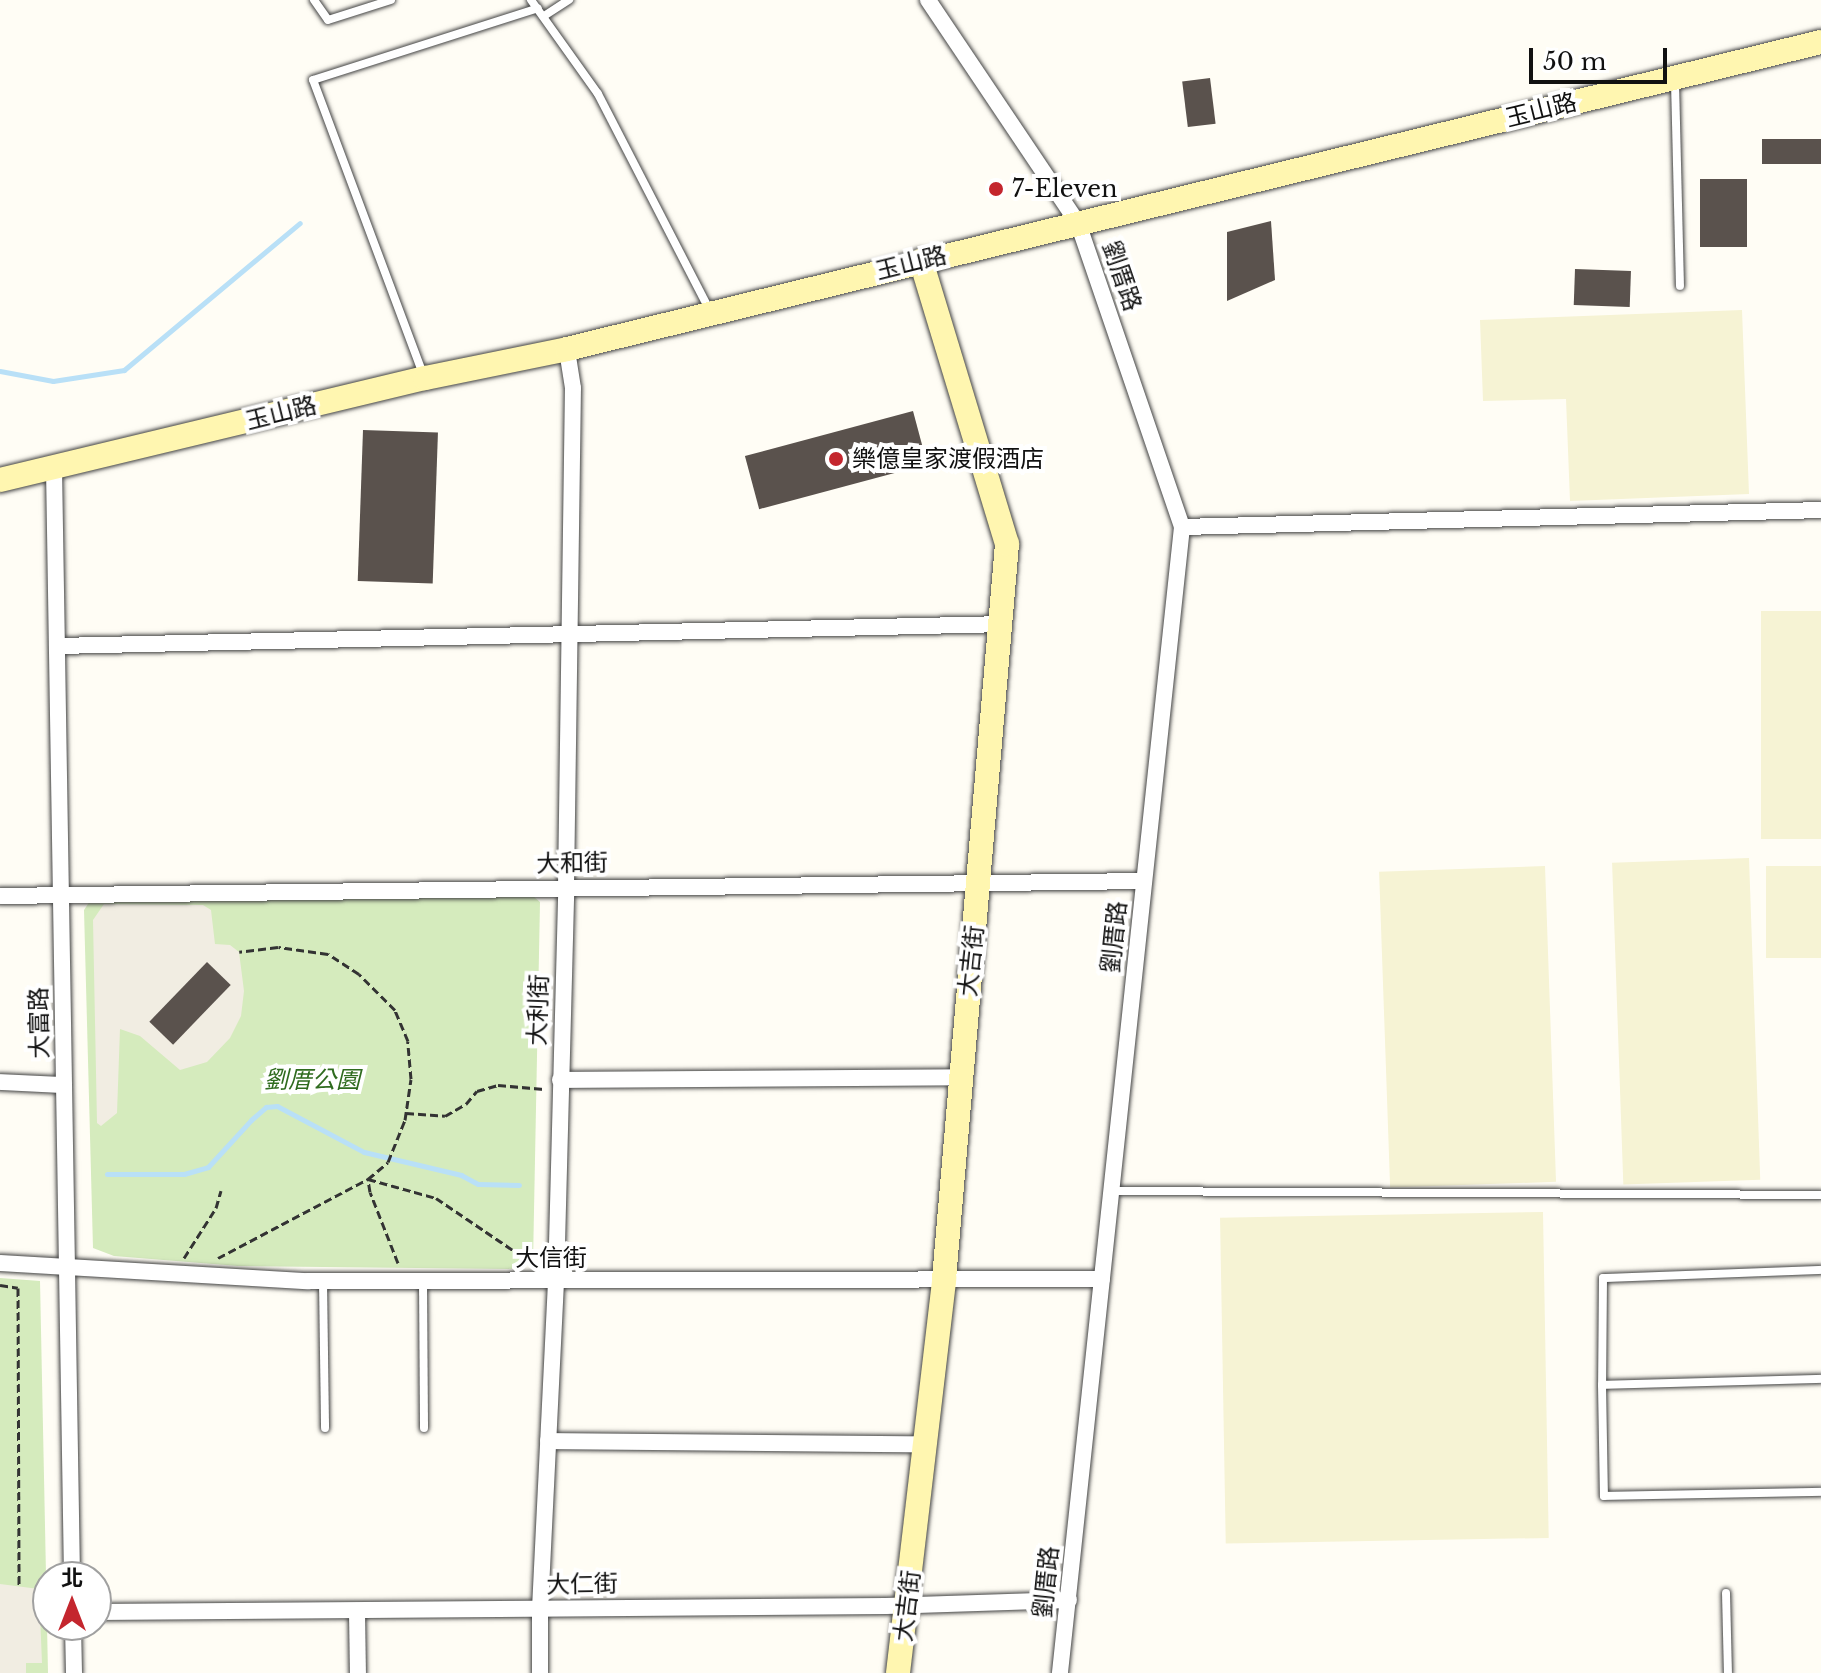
<!DOCTYPE html>
<html>
<head>
<meta charset="utf-8">
<style>
	body { margin:0 }
	#map { position:relative; width:1821px; height:1673px; overflow:hidden; background:#fffdf5; font-family:"Libre Baskerville","Noto Sans TC",serif }
	div>[style] { position:absolute }
	.farmland>* { inset:0; background:#f6f3d4; transform-origin:0 0 }
	.green>* { inset:0; background:#d5ebbd }
	.plaza>* { inset:0; background:#f1ede2 }
	.stream>* { height:5px; margin:-2.5px; padding:0 2.5px; transform-origin:2.5px; border-radius:2.5px; background:#b9e0f7 }
	.building>* { inset:0; background:#5a524d; transform-origin:0 0 }
	.path>* { height:3px; margin-top:-1.5px; transform-origin:0; background:repeating-linear-gradient(90deg,#333 0 8px,transparent 0 12px) }
	.roads { filter:drop-shadow(0 0 2px #444) drop-shadow(0 0 2px #444) }
	.lane>* { height:8px; margin:-4px; padding:0 4px; transform-origin:4px; border-radius:4px; background:#fff }
	.street>* { height:16px; margin:-8px; padding:0 8px; transform-origin:8px; border-radius:8px; background:#fff }
	.secondary>* { height:24px; margin:-12px; padding:0 12px; transform-origin:12px; border-radius:12px; background:#fff6b0 }
	.dots>* { width:22px; height:22px; translate:-50% -50%; box-sizing:border-box; border:4px solid #fff; border-radius:50% }
	span { translate:-50% -50%; white-space:nowrap; text-align:center; line-height:1.15; -webkit-text-stroke:8px #fff; paint-order:stroke }
	.street-label { font-size:24px; color:#111 }
	.poi-label { font-size:24px; color:#111 }
	.left { translate:0 -50%; text-align:left }
	.park-label { font-size:24px; color:#2f6b1f; font-style:italic }
	.north { position:absolute; left:32px; top:1561px; width:80px; height:80px; box-sizing:border-box; background:#fff; border:2px solid #a0a0a0; border-radius:50%; rotate:0deg; font-size:22px; font-weight:700; line-height:32px; text-align:center; color:#111 }
	.north::after { content:''; display:block; margin:auto; width:28px; height:36px; background:#c4262e; clip-path:polygon(50% 0,100% 100%,50% 72%,0 100%) }
	.scale { position:absolute; left:1529px; top:48px; width:138px; height:36px; box-sizing:border-box; border:4px solid #111; border-top:0; padding-left:10px; font-size:24px; line-height:28px; white-space:nowrap; color:#111; -webkit-text-stroke:6px #fff; paint-order:stroke }
</style>
</head>
<body>
<div id="map">
	<div class="farmland">
		<div style="clip-path:polygon(1742px 310px,1749px 494px,1570px 501px,1566px 399px,1483px 401px,1480px 320px)"></div>
		<div style="left:1821px;top:611px;width:228px;height:60px;rotate:90deg"></div>
		<div style="left:1749px;top:858px;width:322px;height:137px;rotate:88deg"></div>
		<div style="left:1545px;top:866px;width:316px;height:166px;rotate:88deg"></div>
		<div style="left:1766px;top:866px;width:55px;height:92px"></div>
		<div style="left:1543px;top:1212px;width:326px;height:323px;rotate:89deg"></div>
	</div>
	<div class="green">
		<div style="clip-path:polygon(526px 890px,540px 902px,533px 1262px,521px 1269px,238px 1266px,114px 1256px,93px 1248px,84px 910px,94px 895px)"></div>
		<div style="clip-path:polygon(0 1278px,40px 1281px,48px 1673px,0 1673px)"></div>
	</div>
	<div class="plaza">
		<div style="clip-path:polygon(104px 904px,203px 905px,211px 910px,215px 944px,230px 945px,239px 952px,244px 991px,241px 1016px,230px 1038px,207px 1062px,180px 1070px,140px 1036px,120px 1029px,117px 1113px,101px 1126px,97px 1123px,93px 920px)"></div>
		<div style="clip-path:polygon(0 1584px,39px 1589px,42px 1663px,26px 1663px,26px 1673px,0 1673px)"></div>
	</div>
	<div class="stream">
		<div style="left:0;top:371px;width:54px;rotate:10.7deg"></div>
		<div style="left:53px;top:381px;width:72px;rotate:-8.8deg"></div>
		<div style="left:124px;top:370px;width:229px;rotate:-39.9deg"></div>
		<div style="left:107px;top:1174px;width:77px"></div>
		<div style="left:184px;top:1174px;width:25px;rotate:-16deg"></div>
		<div style="left:208px;top:1167px;width:64px;rotate:-47.5deg"></div>
		<div style="left:251px;top:1120px;width:20px;rotate:-41deg"></div>
		<div style="left:266px;top:1107px;width:11px;rotate:-5deg"></div>
		<div style="left:277px;top:1106px;width:98px;rotate:27.9deg"></div>
		<div style="left:364px;top:1152px;width:100px;rotate:13.3deg"></div>
		<div style="left:461px;top:1175px;width:19px;rotate:28deg"></div>
		<div style="left:478px;top:1184px;width:41px;rotate:1.4deg"></div>
	</div>
	<div class="building">
		<div style="left:1210px;top:78px;width:46px;height:28px;rotate:83deg"></div>
		<div style="left:1821px;top:139px;width:25px;height:59px;rotate:90deg"></div>
		<div style="left:1747px;top:179px;width:68px;height:47px;rotate:90deg"></div>
		<div style="clip-path:polygon(1271px 221px,1275px 280px,1227px 301px,1227px 232px)"></div>
		<div style="left:1575px;top:269px;width:56px;height:36px;rotate:2deg"></div>
		<div style="left:913px;top:411px;width:55px;height:174px;rotate:75deg"></div>
		<div style="left:363px;top:430px;width:75px;height:151px;rotate:2deg"></div>
		<div style="left:207px;top:962px;width:33px;height:83px;rotate:44deg"></div>
	</div>
	<div class="path">
		<div style="left:406px;top:1113px;width:39px;rotate:4deg"></div>
		<div style="left:445px;top:1116px;width:24px;rotate:-30deg"></div>
		<div style="left:466px;top:1104px;width:17px;rotate:-50deg"></div>
		<div style="left:477px;top:1091px;width:22px;rotate:-16deg"></div>
		<div style="left:498px;top:1085px;width:46px;rotate:5deg"></div>
		<div style="left:184px;top:1258px;width:59px;rotate:-57.4deg"></div>
		<div style="left:216px;top:1208px;width:18px;rotate:-74deg"></div>
		<div style="left:218px;top:1258px;width:170px;rotate:-27.8deg"></div>
		<div style="left:368px;top:1179px;width:26px;rotate:-40deg"></div>
		<div style="left:388px;top:1162px;width:45px;rotate:-68deg"></div>
		<div style="left:405px;top:1120px;width:41px;rotate:-81.7deg"></div>
		<div style="left:411px;top:1079px;width:38px;rotate:-95deg"></div>
		<div style="left:408px;top:1041px;width:34px;rotate:-113deg"></div>
		<div style="left:395px;top:1010px;width:51px;rotate:-135deg"></div>
		<div style="left:359px;top:974px;width:37px;rotate:-147deg"></div>
		<div style="left:328px;top:954px;width:50px;rotate:-172deg"></div>
		<div style="left:278px;top:947px;width:39px;rotate:173deg"></div>
		<div style="left:398px;top:1263px;width:76px;rotate:-111.5deg"></div>
		<div style="left:370px;top:1192px;width:13px;rotate:-99deg"></div>
		<div style="left:368px;top:1179px;width:71px;rotate:15.6deg"></div>
		<div style="left:436px;top:1198px;width:116px;rotate:34.1deg"></div>
		<div style="left:0;top:1285px;width:18px;rotate:9deg"></div>
		<div style="left:18px;top:1288px;width:299px;rotate:89.8deg"></div>
	</div>
	<div class="roads">
		<div class="lane">
			<div style="left:314px;top:0;width:24px;rotate:55deg"></div>
			<div style="left:328px;top:20px;width:66px;rotate:-17.6deg"></div>
			<div style="left:531px;top:0;width:115px;rotate:54.5deg"></div>
			<div style="left:598px;top:94px;width:244px;rotate:62.7deg"></div>
			<div style="left:544px;top:16px;width:30px;rotate:-33deg"></div>
			<div style="left:1675px;top:82px;width:204px;rotate:88.6deg"></div>
			<div style="left:423px;top:374px;width:314px;rotate:-110.5deg"></div>
			<div style="left:313px;top:80px;width:236px;rotate:-17.7deg"></div>
			<div style="left:1112px;top:1191px;width:709px;rotate:0.32deg"></div>
			<div style="left:1821px;top:1270px;width:218px;rotate:177.9deg"></div>
			<div style="left:1603px;top:1278px;width:107px;rotate:90.5deg"></div>
			<div style="left:1602px;top:1385px;width:111px;rotate:89deg"></div>
			<div style="left:1604px;top:1496px;width:217px;rotate:-1.1deg"></div>
			<div style="left:323px;top:1281px;width:147px;rotate:89.2deg"></div>
			<div style="left:423px;top:1281px;width:147px;rotate:89.6deg"></div>
			<div style="left:1602px;top:1385px;width:219px;rotate:-1.6deg"></div>
			<div style="left:1726px;top:1593px;width:80px;rotate:88.6deg"></div>
		</div>
		<div class="street">
			<div style="left:928px;top:0;width:269px;rotate:56.1deg"></div>
			<div style="left:1078px;top:223px;width:321px;rotate:71.1deg"></div>
			<div style="left:1182px;top:527px;width:1152px;rotate:96.08deg"></div>
			<div style="left:54px;top:468px;width:1109px;rotate:89.07deg"></div>
			<div style="left:1182px;top:527px;width:639px;rotate:-1.52deg"></div>
			<div style="left:58px;top:646px;width:945px;rotate:-1.33deg"></div>
			<div style="left:0;top:896px;width:1144px;rotate:-0.75deg"></div>
			<div style="left:560px;top:1080px;width:399px;rotate:-0.4deg"></div>
			<div style="left:0;top:1082px;width:64px;rotate:2.7deg"></div>
			<div style="left:0;top:1263px;width:308px;rotate:3.4deg"></div>
			<div style="left:307px;top:1281px;width:795px;rotate:-0.14deg"></div>
			<div style="left:548px;top:1441px;width:379px;rotate:0.5deg"></div>
			<div style="left:96px;top:1612px;width:790px;rotate:-0.44deg"></div>
			<div style="left:886px;top:1606px;width:183px;rotate:-1.9deg"></div>
			<div style="left:357px;top:1612px;width:61px;rotate:89.1deg"></div>
			<div style="left:73px;top:1625px;width:48px;rotate:88.8deg"></div>
			<div style="left:540px;top:1673px;width:64px;rotate:-90deg"></div>
			<div style="left:540px;top:1609px;width:327px;rotate:-87.2deg"></div>
			<div style="left:556px;top:1282px;width:395px;rotate:-88.5deg"></div>
			<div style="left:566px;top:887px;width:499px;rotate:-89.2deg"></div>
			<div style="left:573px;top:388px;width:39px;rotate:-99deg"></div>
		</div>
		<div class="secondary">
			<div style="left:0;top:480px;width:437px;rotate:-13.5deg"></div>
			<div style="left:425px;top:378px;width:145px;rotate:-11.5deg"></div>
			<div style="left:567px;top:349px;width:1291px;rotate:-13.76deg"></div>
			<div style="left:898px;top:1673px;width:397px;rotate:-83.3deg"></div>
			<div style="left:944px;top:1279px;width:738px;rotate:-85.1deg"></div>
			<div style="left:1007px;top:544px;width:296px;rotate:-106.9deg"></div>
		</div>
	</div>
	<div class="dots">
		<div style="left:996px;top:189px;background:#c4262e"></div>
		<div style="left:836px;top:459px;background:#c4262e"></div>
	</div>
	<div class="street-label">
		<span style="left:1541px;top:110px;rotate:-14deg">玉山路</span>
		<span style="left:911px;top:263px;rotate:-14deg">玉山路</span>
		<span style="left:1122px;top:276px;rotate:71deg">劉厝路</span>
		<span style="left:281px;top:413px;rotate:-14deg">玉山路</span>
		<span style="left:572px;top:863px;rotate:-1deg">大和街</span>
		<span style="left:1114px;top:937px;rotate:-84deg">劉厝路</span>
		<span style="left:971px;top:961px;rotate:-84deg">大吉街</span>
		<span style="left:538px;top:1010px;rotate:-88deg">大利街</span>
		<span style="left:39px;top:1023px;rotate:-91deg">大富路</span>
		<span style="left:551px;top:1258px">大信街</span>
		<span style="left:1046px;top:1582px;rotate:-84deg">劉厝路</span>
		<span style="left:582px;top:1584px;rotate:-1deg">大仁街</span>
		<span style="left:907px;top:1606px;rotate:-83deg">大吉街</span>
	</div>
	<div class="poi-label">
		<span class="left" style="left:1012px;top:189px">7-Eleven</span>
		<span class="left" style="left:852px;top:459px">樂億皇家渡假酒店</span>
	</div>
	<div class="park-label">
		<span style="left:312px;top:1080px">劉厝公園</span>
	</div>
	<div class="north">北</div>
	<div class="scale">50 m</div>
</div>
</body>
</html>
